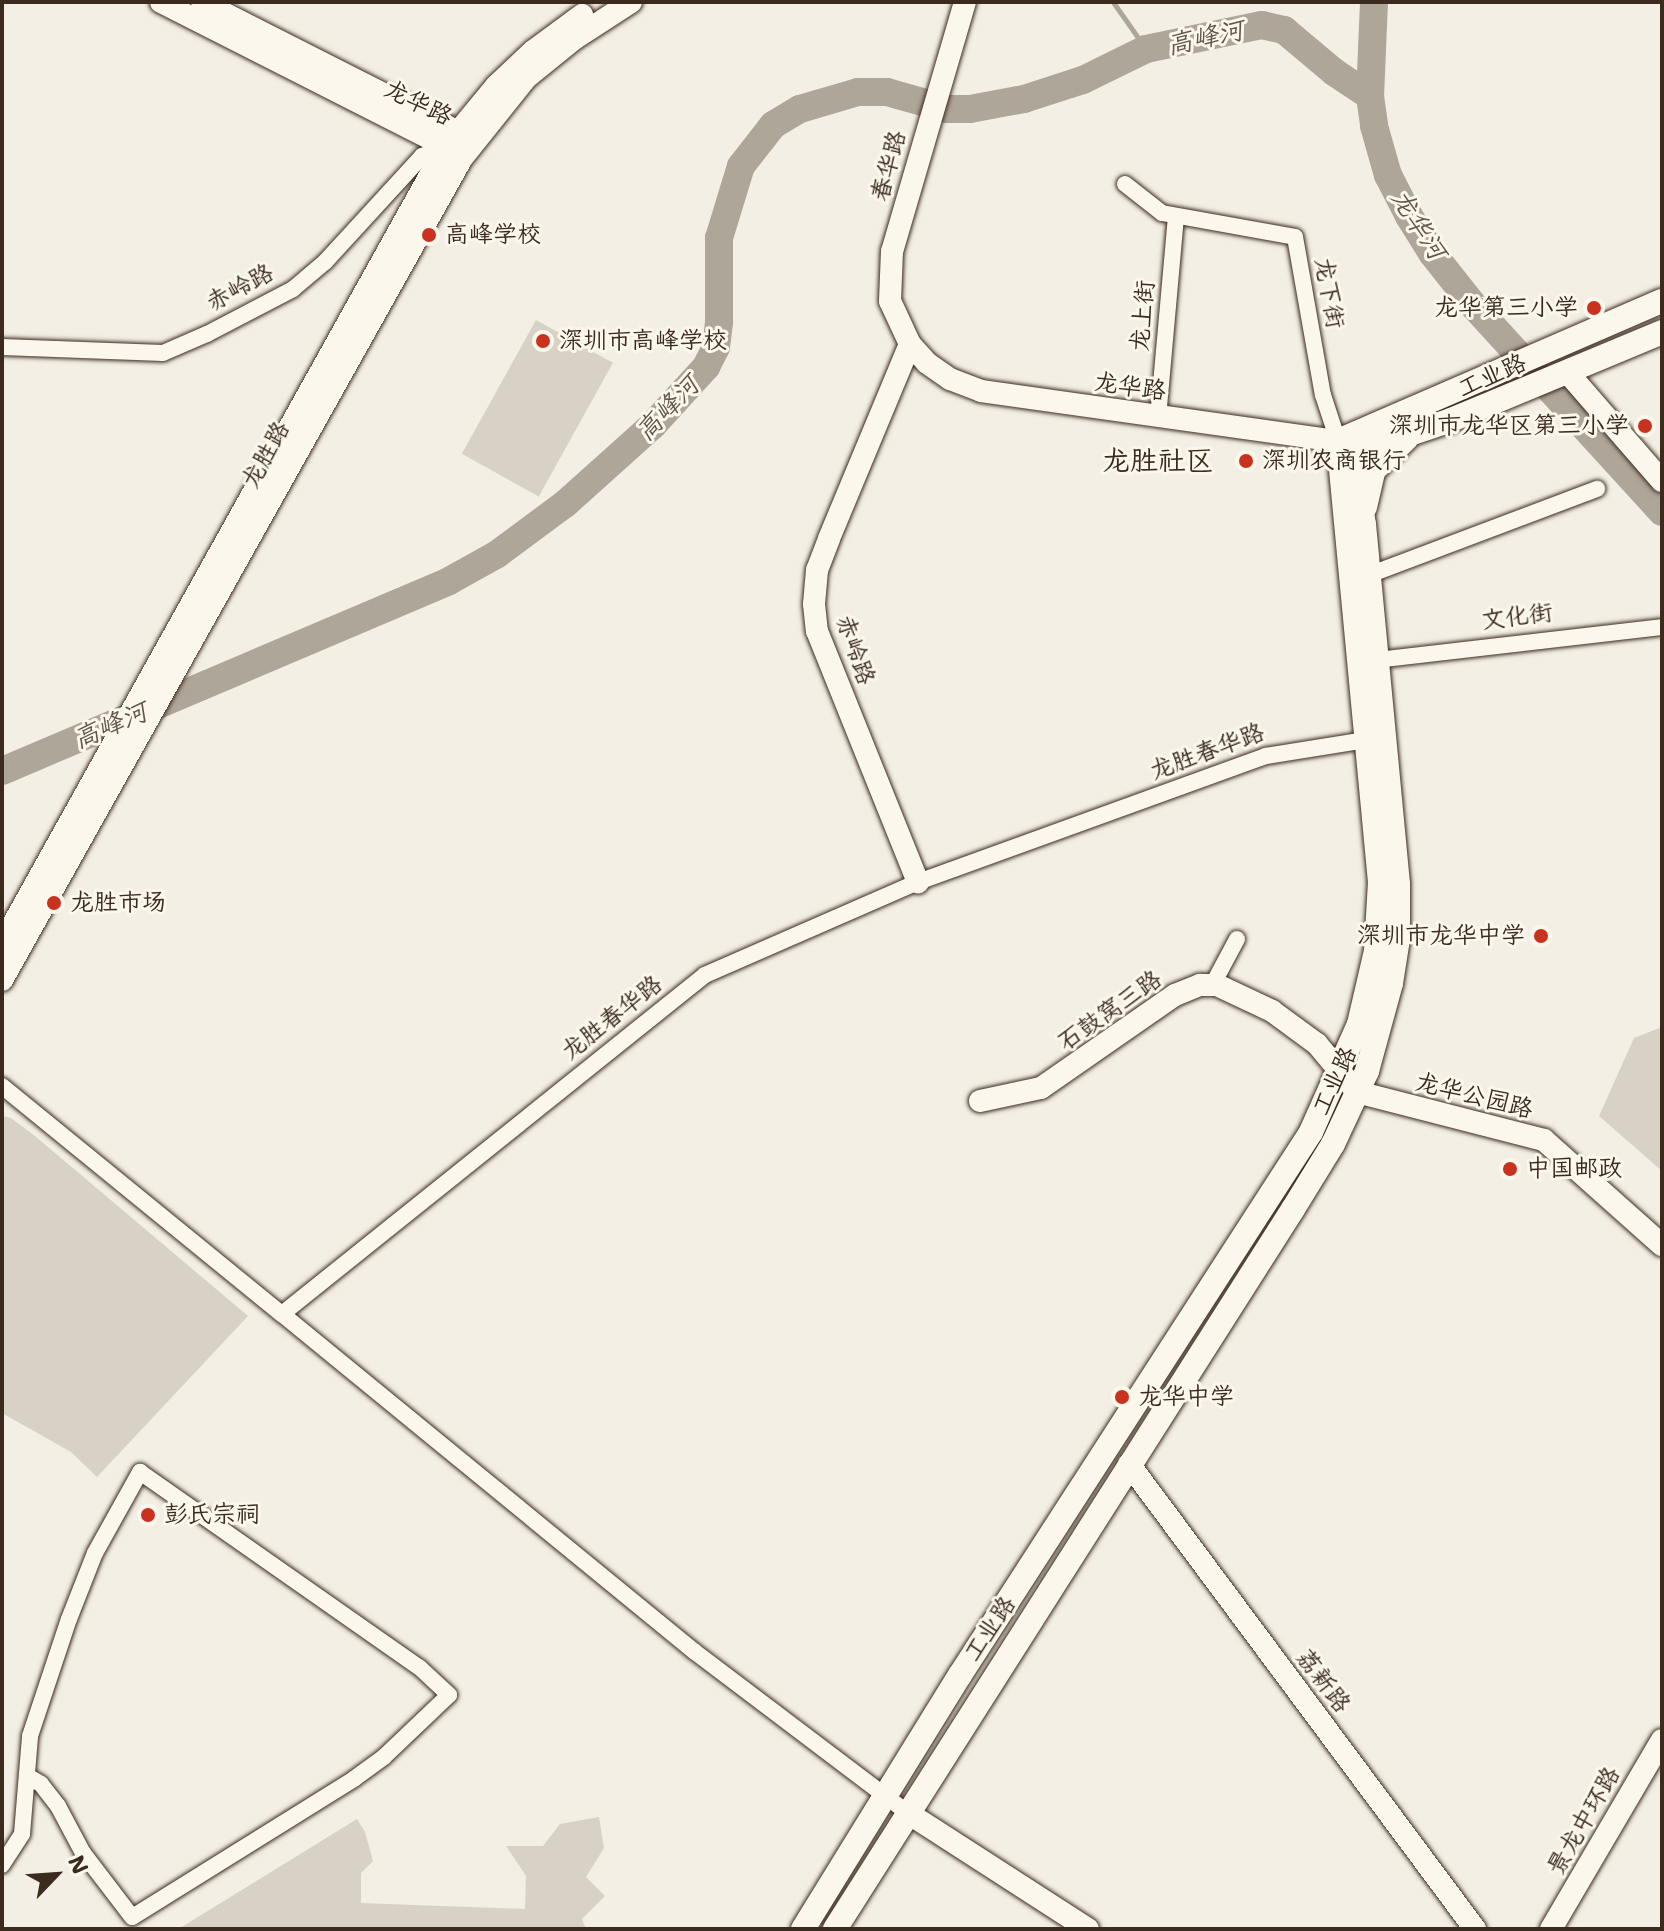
<!DOCTYPE html>
<html>
<head>
<meta charset="utf-8">
<style>
	body { margin:0 }
	#map { position:relative; width:1664px; height:1931px; overflow:hidden; background:#f3efe4; font-family:"Shantell Sans","LXGW WenKai TC",sans-serif }
	div>[style] { position:absolute }
	.green>* { inset:0; background:#d8d1c6; transform-origin:0 0 }
	.stream>* { height:5px; margin:-2.5px; padding:0 2.5px; transform-origin:2.5px; border-radius:2.5px; background:#afa69a }
	.river>* { height:28px; margin:-14px; padding:0 14px; transform-origin:14px; border-radius:14px; background:#afa69a }
	.roads { filter:drop-shadow(0 0 2px #3b2a1e) drop-shadow(0 0 2px #3b2a1e) }
	.street>* { height:16px; margin:-8px; padding:0 8px; transform-origin:8px; border-radius:8px; background:#fbf7ec }
	.secondary>* { height:22px; margin:-11px; padding:0 11px; transform-origin:11px; border-radius:11px; background:#fbf7ec }
	.primary>* { height:24px; margin:-12px; padding:0 12px; transform-origin:12px; border-radius:12px; background:#fbf7ec }
	.dots>* { width:22px; height:22px; translate:-50% -50%; box-sizing:border-box; border:4px solid #fbf7ec; border-radius:50% }
	span { translate:-50% -50%; white-space:nowrap; text-align:center; line-height:1.15; -webkit-text-stroke:6px #fbf7ec; paint-order:stroke }
	.street-label { font-size:24px; color:#3b2a1e }
	.poi-label { font-size:24px; color:#3b2a1e }
	.left { translate:0 -50%; text-align:left }
	.right { translate:-100% -50%; text-align:right }
	.water-label { font-size:26px; color:#645549; font-style:italic }
	.quarter-label { font-size:28px; color:#3b2a1e }
	.frame { position:absolute; inset:0; border:4px solid #3b2a1e; pointer-events:none }
	.north { position:absolute; left:16px; top:1835px; width:80px; height:80px; -webkit-text-stroke:6px #fbf7ec; paint-order:stroke; rotate:65deg; font-size:22px; font-weight:700; line-height:32px; text-align:center; color:#3b2a1e }
	.north::after { content:''; display:block; margin:auto; width:28px; height:36px; background:#3b2a1e; clip-path:polygon(50% 0,100% 100%,50% 72%,0 100%) }
</style>
</head>
<body>
<div id="map">
	<div class="green">
		<div style="left:536px;top:320px;width:88px;height:153px;rotate:29deg"></div>
		<div style="clip-path:polygon(1662px 1027px,1662px 1171px,1599px 1116px,1634px 1038px)"></div>
		<div style="clip-path:polygon(2px 1116px,11px 1118px,35px 1136px,248px 1316px,97px 1477px,71px 1452px,2px 1413px)"></div>
		<div style="clip-path:polygon(599px 1817px,604px 1848px,586px 1877px,605px 1896px,582px 1919px,586px 1929px,180px 1928px,357px 1819px,365px 1832px,373px 1861px,361px 1873px,361px 1903px,525px 1909px,526px 1876px,506px 1846px,543px 1846px,560px 1824px)"></div>
	</div>
	<div class="stream">
		<div style="left:1113px;top:2px;width:57px;rotate:54.9deg"></div>
	</div>
	<div class="river">
		<div style="left:1374px;top:2px;width:94px;rotate:92.4deg"></div>
		<div style="left:1370px;top:96px;width:30px;rotate:82deg"></div>
		<div style="left:1374px;top:126px;width:51px;rotate:74.1deg"></div>
		<div style="left:1388px;top:175px;width:46px;rotate:62.9deg"></div>
		<div style="left:1409px;top:216px;width:44px;rotate:58.1deg"></div>
		<div style="left:1432px;top:253px;width:66px;rotate:51.7deg"></div>
		<div style="left:1473px;top:305px;width:280px;rotate:47.6deg"></div>
		<div style="left:2px;top:771px;width:486px;rotate:-23deg"></div>
		<div style="left:449px;top:581px;width:54px;rotate:-29deg"></div>
		<div style="left:496px;top:555px;width:86px;rotate:-36.5deg"></div>
		<div style="left:565px;top:504px;width:118px;rotate:-41.9deg"></div>
		<div style="left:653px;top:425px;width:79px;rotate:-47.6deg"></div>
		<div style="left:706px;top:367px;width:22px;rotate:-63deg"></div>
		<div style="left:716px;top:347px;width:26px;rotate:-83deg"></div>
		<div style="left:719px;top:321px;width:83px;rotate:-90deg"></div>
		<div style="left:719px;top:238px;width:75px;rotate:-73deg"></div>
		<div style="left:741px;top:166px;width:52px;rotate:-52deg"></div>
		<div style="left:773px;top:125px;width:31px;rotate:-31deg"></div>
		<div style="left:800px;top:109px;width:60px;rotate:-16.3deg"></div>
		<div style="left:858px;top:92px;width:29px"></div>
		<div style="left:887px;top:92px;width:62px;rotate:15.8deg"></div>
		<div style="left:947px;top:109px;width:23px"></div>
		<div style="left:970px;top:109px;width:55px;rotate:-10.5deg"></div>
		<div style="left:1024px;top:99px;width:62px;rotate:-17.9deg"></div>
		<div style="left:1083px;top:80px;width:70px;rotate:-26.2deg"></div>
		<div style="left:1146px;top:49px;width:118px;rotate:-11.7deg"></div>
		<div style="left:1262px;top:25px;width:23px;rotate:13deg"></div>
		<div style="left:1284px;top:30px;width:65px;rotate:40deg"></div>
		<div style="left:1334px;top:72px;width:43px;rotate:33.7deg"></div>
	</div>
	<div class="roads">
		<div class="street">
			<div style="left:1125px;top:184px;width:47px;rotate:38.1deg"></div>
			<div style="left:1162px;top:213px;width:135px;rotate:10.2deg"></div>
			<div style="left:1295px;top:237px;width:160px;rotate:80deg"></div>
			<div style="left:1323px;top:395px;width:48px;rotate:71.9deg"></div>
			<div style="left:2px;top:347px;width:161px;rotate:2.1deg"></div>
			<div style="left:163px;top:353px;width:48px;rotate:-23.4deg"></div>
			<div style="left:207px;top:334px;width:97px;rotate:-27.6deg"></div>
			<div style="left:293px;top:289px;width:42px;rotate:-40.2deg"></div>
			<div style="left:325px;top:262px;width:144px;rotate:-47.5deg"></div>
			<div style="left:422px;top:156px;width:27px;rotate:-20deg"></div>
			<div style="left:1158px;top:418px;width:201px;rotate:-84.9deg"></div>
			<div style="left:1369px;top:575px;width:244px;rotate:-20.7deg"></div>
			<div style="left:1377px;top:660px;width:287px;rotate:-6.6deg"></div>
			<div style="left:1213px;top:984px;width:51px;rotate:-61.9deg"></div>
			<div style="left:2px;top:1086px;width:361px;rotate:39.2deg"></div>
			<div style="left:282px;top:1314px;width:542px;rotate:-38.71deg"></div>
			<div style="left:705px;top:975px;width:232px;rotate:-23.6deg"></div>
			<div style="left:918px;top:882px;width:370px;rotate:-19.9deg"></div>
			<div style="left:1266px;top:756px;width:101px;rotate:-9.1deg"></div>
			<div style="left:282px;top:1314px;width:534px;rotate:39.3deg"></div>
			<div style="left:695px;top:1652px;width:267px;rotate:37.1deg"></div>
			<div style="left:2px;top:1865px;width:37px;rotate:-57deg"></div>
			<div style="left:22px;top:1834px;width:98px;rotate:-85.3deg"></div>
			<div style="left:30px;top:1736px;width:123px;rotate:-71.6deg"></div>
			<div style="left:69px;top:1619px;width:71px;rotate:-68.5deg"></div>
			<div style="left:95px;top:1553px;width:93px;rotate:-60.9deg"></div>
			<div style="left:140px;top:1472px;width:340px;rotate:35deg"></div>
			<div style="left:419px;top:1667px;width:41px;rotate:43deg"></div>
			<div style="left:449px;top:1695px;width:90px;rotate:136.4deg"></div>
			<div style="left:384px;top:1757px;width:37px;rotate:144deg"></div>
			<div style="left:354px;top:1779px;width:261px;rotate:148.1deg"></div>
			<div style="left:132px;top:1917px;width:81px;rotate:-127.4deg"></div>
			<div style="left:83px;top:1853px;width:53px;rotate:-118deg"></div>
			<div style="left:58px;top:1806px;width:28px;rotate:-128deg"></div>
			<div style="left:41px;top:1784px;width:16px;rotate:-150deg"></div>
		</div>
		<div class="secondary">
			<div style="left:161px;top:2px;width:321px;rotate:26.9deg"></div>
			<div style="left:447px;top:147px;width:14px"></div>
			<div style="left:202px;top:2px;width:287px;rotate:26.9deg"></div>
			<div style="left:458px;top:132px;width:13px;rotate:58deg"></div>
			<div style="left:965px;top:2px;width:259px;rotate:106.3deg"></div>
			<div style="left:892px;top:251px;width:50px;rotate:92.3deg"></div>
			<div style="left:890px;top:301px;width:47px;rotate:65.1deg"></div>
			<div style="left:910px;top:344px;width:25px;rotate:48deg"></div>
			<div style="left:927px;top:363px;width:28px;rotate:35deg"></div>
			<div style="left:950px;top:379px;width:33px;rotate:21deg"></div>
			<div style="left:981px;top:391px;width:360px;rotate:8deg"></div>
			<div style="left:1338px;top:441px;width:19px;rotate:36deg"></div>
			<div style="left:910px;top:344px;width:211px;rotate:112.6deg"></div>
			<div style="left:829px;top:539px;width:33px;rotate:111deg"></div>
			<div style="left:817px;top:570px;width:34px;rotate:95deg"></div>
			<div style="left:814px;top:604px;width:27px;rotate:84deg"></div>
			<div style="left:817px;top:631px;width:271px;rotate:68.1deg"></div>
			<div style="left:1568px;top:373px;width:143px;rotate:49deg"></div>
			<div style="left:2px;top:944px;width:878px;rotate:-60.89deg"></div>
			<div style="left:429px;top:177px;width:54px;rotate:-57.2deg"></div>
			<div style="left:458px;top:132px;width:60px;rotate:-50.4deg"></div>
			<div style="left:496px;top:86px;width:51px;rotate:-43.4deg"></div>
			<div style="left:533px;top:51px;width:61px;rotate:-36.3deg"></div>
			<div style="left:2px;top:980px;width:942px;rotate:-60.77deg"></div>
			<div style="left:462px;top:158px;width:102px;rotate:-51.3deg"></div>
			<div style="left:526px;top:78px;width:62px;rotate:-39.1deg"></div>
			<div style="left:574px;top:39px;width:68px;rotate:-33deg"></div>
			<div style="left:980px;top:1101px;width:62px;rotate:-12deg"></div>
			<div style="left:1041px;top:1088px;width:163px;rotate:-34.8deg"></div>
			<div style="left:1175px;top:995px;width:27px;rotate:-22deg"></div>
			<div style="left:1200px;top:985px;width:17px"></div>
			<div style="left:1217px;top:985px;width:61px;rotate:25.3deg"></div>
			<div style="left:1272px;top:1011px;width:56px;rotate:36.3deg"></div>
			<div style="left:1317px;top:1044px;width:62px;rotate:50.2deg"></div>
			<div style="left:1357px;top:1092px;width:193px;rotate:14.4deg"></div>
			<div style="left:1544px;top:1140px;width:158px;rotate:41.7deg"></div>
			<div style="left:1129px;top:1464px;width:580px;rotate:53.35deg"></div>
			<div style="left:908px;top:1813px;width:214px;rotate:32.8deg"></div>
			<div style="left:1551px;top:1929px;width:219px;rotate:-59.6deg"></div>
		</div>
		<div class="primary">
			<div style="left:1365px;top:507px;width:37px;rotate:-77deg"></div>
			<div style="left:1373px;top:471px;width:46px;rotate:-44.1deg"></div>
			<div style="left:803px;top:1929px;width:299px;rotate:-58.3deg"></div>
			<div style="left:960px;top:1675px;width:647px;rotate:-57.12deg"></div>
			<div style="left:1311px;top:1132px;width:118px;rotate:-66deg"></div>
			<div style="left:1359px;top:1024px;width:75px;rotate:-76.9deg"></div>
			<div style="left:1376px;top:951px;width:69px;rotate:-86.7deg"></div>
			<div style="left:1380px;top:882px;width:443px;rotate:-95.4deg"></div>
			<div style="left:1338px;top:441px;width:353px;rotate:-23.4deg"></div>
			<div style="left:835px;top:1929px;width:853px;rotate:-57.54deg"></div>
			<div style="left:1293px;top:1209px;width:76px;rotate:-58.4deg"></div>
			<div style="left:1333px;top:1144px;width:81px;rotate:-65deg"></div>
			<div style="left:1367px;top:1071px;width:91px;rotate:-74.7deg"></div>
			<div style="left:1391px;top:983px;width:45px;rotate:-81deg"></div>
			<div style="left:1398px;top:939px;width:55px;rotate:-90deg"></div>
			<div style="left:1398px;top:884px;width:361px;rotate:-95.4deg"></div>
			<div style="left:1364px;top:525px;width:73px;rotate:-98.7deg"></div>
			<div style="left:1353px;top:453px;width:103px;rotate:-18.6deg"></div>
			<div style="left:1451px;top:420px;width:229px;rotate:-22.6deg"></div>
		</div>
	</div>
	<div class="dots">
		<div style="left:429px;top:235px;background:#c8321e"></div>
		<div style="left:1594px;top:308px;background:#c8321e"></div>
		<div style="left:543px;top:341px;background:#c8321e"></div>
		<div style="left:1645px;top:426px;background:#c8321e"></div>
		<div style="left:1246px;top:461px;background:#c8321e"></div>
		<div style="left:54px;top:903px;background:#c8321e"></div>
		<div style="left:1541px;top:936px;background:#c8321e"></div>
		<div style="left:1510px;top:1169px;background:#c8321e"></div>
		<div style="left:1122px;top:1397px;background:#c8321e"></div>
		<div style="left:148px;top:1515px;background:#c8321e"></div>
	</div>
	<div class="street-label">
		<span style="left:418px;top:103px;rotate:26deg">龙华路</span>
		<span style="left:889px;top:166px;rotate:-75deg">春华路</span>
		<span style="left:240px;top:288px;rotate:-28deg">赤岭路</span>
		<span style="left:1329px;top:293px;rotate:80deg">龙下街</span>
		<span style="left:1143px;top:316px;rotate:-85deg">龙上街</span>
		<span style="left:1492px;top:376px;rotate:-24deg">工业路</span>
		<span style="left:1130px;top:387px;rotate:8deg">龙华路</span>
		<span style="left:266px;top:455px;rotate:-61deg">龙胜路</span>
		<span style="left:1517px;top:617px;rotate:-7deg">文化街</span>
		<span style="left:855px;top:650px;rotate:71deg">赤岭路</span>
		<span style="left:1207px;top:752px;rotate:-20deg">龙胜春华路</span>
		<span style="left:1110px;top:1011px;rotate:-35deg">石鼓窝三路</span>
		<span style="left:612px;top:1018px;rotate:-38deg">龙胜春华路</span>
		<span style="left:1335px;top:1081px;rotate:-65deg">工业路</span>
		<span style="left:1474px;top:1096px;rotate:14deg">龙华公园路</span>
		<span style="left:990px;top:1629px;rotate:-56deg">工业路</span>
		<span style="left:1323px;top:1681px;rotate:53deg">荔新路</span>
		<span style="left:1584px;top:1821px;rotate:-60deg">景龙中环路</span>
	</div>
	<div class="poi-label">
		<span class="left" style="left:445px;top:235px">高峰学校</span>
		<span class="right" style="left:1578px;top:308px">龙华第三小学</span>
		<span class="left" style="left:559px;top:341px">深圳市高峰学校</span>
		<span class="right" style="left:1629px;top:426px">深圳市龙华区第三小学</span>
		<span class="left" style="left:1262px;top:461px">深圳农商银行</span>
		<span class="left" style="left:70px;top:903px">龙胜市场</span>
		<span class="right" style="left:1525px;top:936px">深圳市龙华中学</span>
		<span class="left" style="left:1526px;top:1169px">中国邮政</span>
		<span class="left" style="left:1138px;top:1397px">龙华中学</span>
		<span class="left" style="left:164px;top:1515px">彭氏宗祠</span>
	</div>
	<div class="water-label">
		<span style="left:1205px;top:37px;rotate:-12deg">高峰河</span>
		<span style="left:1419px;top:224px;rotate:57deg">龙华河</span>
		<span style="left:667px;top:408px;rotate:-46deg">高峰河</span>
		<span style="left:110px;top:725px;rotate:-23deg">高峰河</span>
	</div>
	<div class="quarter-label">
		<span style="left:1158px;top:460px">龙胜社区</span>
	</div>
	<div class="frame"></div>
	<div class="north">N</div>
</div>
</body>
</html>
